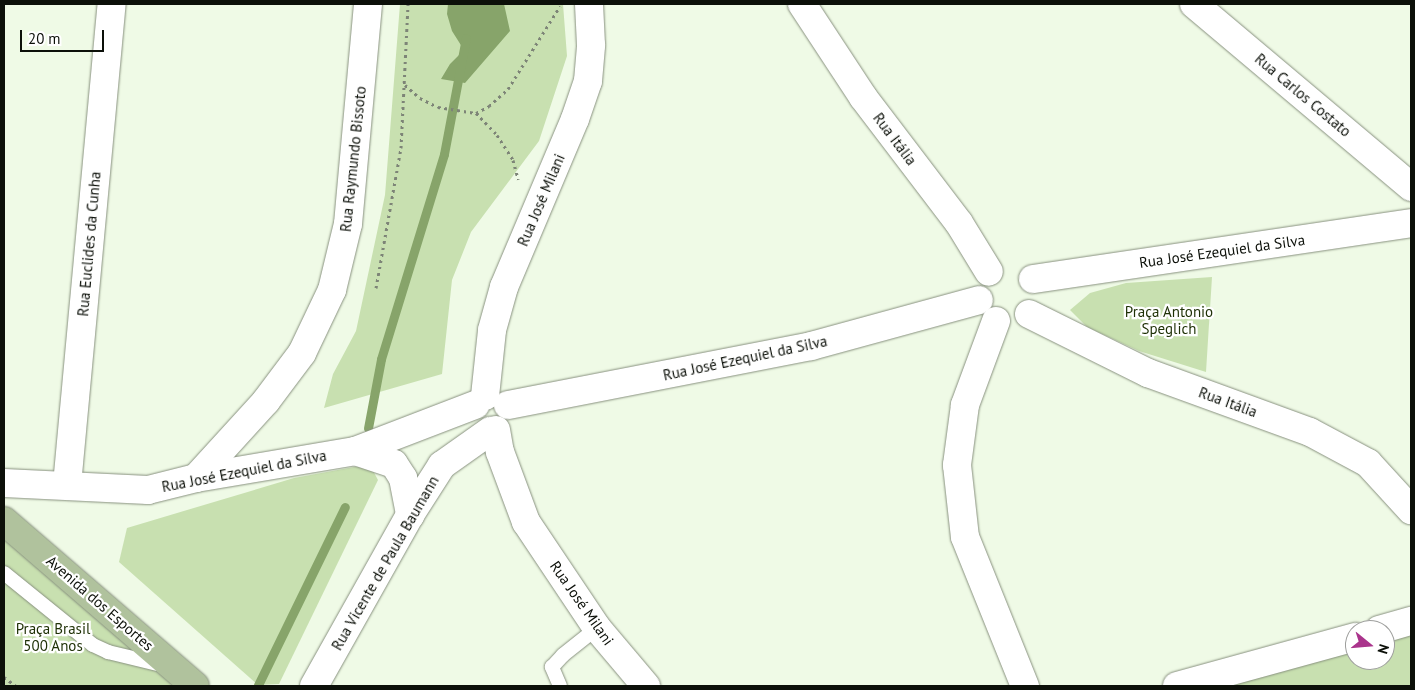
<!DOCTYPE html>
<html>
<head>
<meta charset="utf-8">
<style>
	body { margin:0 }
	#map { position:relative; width:1415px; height:690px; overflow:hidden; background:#effae6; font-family:"PT Sans",sans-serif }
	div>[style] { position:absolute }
	.green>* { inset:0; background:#c8e0b0 }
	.water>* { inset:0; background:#87a46a }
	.stream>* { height:9px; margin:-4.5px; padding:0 4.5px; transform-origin:4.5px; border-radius:4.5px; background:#87a46a }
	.path>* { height:3px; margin-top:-1.5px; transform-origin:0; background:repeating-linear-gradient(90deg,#7d8477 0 2.5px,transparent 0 6.5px) }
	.roads { filter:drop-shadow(0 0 1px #88917f) drop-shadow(0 0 1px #88917f) }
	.lane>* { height:14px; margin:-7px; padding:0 7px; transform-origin:7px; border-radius:7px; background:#fff }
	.street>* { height:28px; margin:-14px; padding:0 14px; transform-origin:14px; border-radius:14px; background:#fff }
	.primary>* { height:28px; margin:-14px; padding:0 14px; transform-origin:14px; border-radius:14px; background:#b0c29d }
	span { translate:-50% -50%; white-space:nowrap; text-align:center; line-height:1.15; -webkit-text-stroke:4.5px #fff; paint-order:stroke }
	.street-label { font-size:15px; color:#0c1009 }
	.park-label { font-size:15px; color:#1e3005 }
	.frame { position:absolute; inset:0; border:5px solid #0c1009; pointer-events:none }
	.north { position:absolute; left:1345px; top:620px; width:50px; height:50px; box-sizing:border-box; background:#fff; border:1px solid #9e9f9d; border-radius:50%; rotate:107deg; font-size:14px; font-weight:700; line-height:20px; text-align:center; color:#0c1009 }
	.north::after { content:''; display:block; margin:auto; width:18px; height:22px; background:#aa348c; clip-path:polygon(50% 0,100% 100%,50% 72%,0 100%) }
	.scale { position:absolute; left:20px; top:30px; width:84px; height:22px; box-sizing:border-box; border:2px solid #0c1009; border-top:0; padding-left:6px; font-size:15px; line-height:18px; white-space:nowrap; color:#0c1009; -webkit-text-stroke:4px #fff; paint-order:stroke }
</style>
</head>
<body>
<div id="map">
	<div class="green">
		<div style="clip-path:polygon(400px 4px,563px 4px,567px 56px,539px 141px,471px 232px,452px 280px,442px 374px,324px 408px,333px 374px,356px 331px,385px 195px)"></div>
		<div style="clip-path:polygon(1212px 277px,1206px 372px,1139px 351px,1087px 327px,1070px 310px,1090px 293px,1126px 283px)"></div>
		<div style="clip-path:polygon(354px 467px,371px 467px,378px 480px,279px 684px,258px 685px,119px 562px,127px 528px,294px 478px)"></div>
		<div style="clip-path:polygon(4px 529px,175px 686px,4px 686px)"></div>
		<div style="clip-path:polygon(1411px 630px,1411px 686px,1224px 686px,1355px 647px,1355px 660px,1385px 660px,1385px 638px)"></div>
	</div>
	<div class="water">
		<div style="clip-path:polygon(448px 4px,504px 4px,510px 31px,465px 83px,441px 79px,450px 64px,464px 50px,452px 31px,447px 14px)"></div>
	</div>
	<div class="stream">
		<div style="left:368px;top:428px;width:70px;rotate:-79.3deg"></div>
		<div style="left:381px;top:359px;width:214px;rotate:-72.9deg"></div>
		<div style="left:444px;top:154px;width:118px;rotate:-79.3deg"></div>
		<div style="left:258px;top:685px;width:198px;rotate:-64deg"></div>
	</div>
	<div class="path">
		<div style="left:405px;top:85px;width:20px;rotate:41deg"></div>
		<div style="left:420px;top:98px;width:20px;rotate:27deg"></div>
		<div style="left:438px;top:107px;width:38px;rotate:9deg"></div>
		<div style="left:476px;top:113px;width:30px;rotate:46deg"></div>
		<div style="left:497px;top:135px;width:30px;rotate:57deg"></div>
		<div style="left:513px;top:160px;width:20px;rotate:75deg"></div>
		<div style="left:476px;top:113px;width:15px;rotate:-28deg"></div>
		<div style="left:489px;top:106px;width:25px;rotate:-42deg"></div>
		<div style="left:508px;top:89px;width:98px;rotate:-57.9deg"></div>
		<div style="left:376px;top:288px;width:142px;rotate:-79.9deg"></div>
		<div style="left:401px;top:148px;width:144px;rotate:-87.2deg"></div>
		<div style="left:4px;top:677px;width:15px;rotate:37deg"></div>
	</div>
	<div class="roads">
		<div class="lane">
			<div style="left:4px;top:573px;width:114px;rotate:39deg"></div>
			<div style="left:93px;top:645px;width:17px;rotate:25deg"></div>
			<div style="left:108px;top:652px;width:56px;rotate:13.5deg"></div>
			<div style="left:560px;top:686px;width:21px;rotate:-113deg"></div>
			<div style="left:552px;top:667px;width:16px;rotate:-47deg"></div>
			<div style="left:563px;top:655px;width:43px;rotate:-38.5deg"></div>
		</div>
		<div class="street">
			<div style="left:802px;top:4px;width:111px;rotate:56.7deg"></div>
			<div style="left:863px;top:97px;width:158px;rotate:52.7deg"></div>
			<div style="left:959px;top:223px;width:57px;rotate:58.5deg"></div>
			<div style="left:1194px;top:4px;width:284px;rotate:40.1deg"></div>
			<div style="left:1033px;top:279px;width:382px;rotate:-8.4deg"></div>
			<div style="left:1029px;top:314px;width:133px;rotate:26.4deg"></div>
			<div style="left:1148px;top:373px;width:172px;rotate:20deg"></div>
			<div style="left:1310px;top:432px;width:66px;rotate:28.1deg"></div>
			<div style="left:1368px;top:463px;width:64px;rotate:47.5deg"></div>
			<div style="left:996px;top:321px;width:90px;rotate:110.3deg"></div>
			<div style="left:965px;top:405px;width:61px;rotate:97.6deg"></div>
			<div style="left:957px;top:465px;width:72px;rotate:83.7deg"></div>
			<div style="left:965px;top:537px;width:161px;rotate:68.1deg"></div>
			<div style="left:485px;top:396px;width:66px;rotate:-83.9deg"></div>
			<div style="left:492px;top:330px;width:45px;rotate:-74.4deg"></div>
			<div style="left:504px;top:287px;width:182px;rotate:-67.1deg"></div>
			<div style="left:575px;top:119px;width:40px;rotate:-71.1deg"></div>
			<div style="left:588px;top:81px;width:36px;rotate:-85deg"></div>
			<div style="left:591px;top:45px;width:41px;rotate:-92.8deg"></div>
			<div style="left:508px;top:405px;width:309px;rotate:-11deg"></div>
			<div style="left:811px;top:346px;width:174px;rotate:-15.3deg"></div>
			<div style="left:496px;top:430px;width:22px;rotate:80deg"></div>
			<div style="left:500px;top:452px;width:75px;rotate:69.6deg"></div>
			<div style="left:526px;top:522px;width:128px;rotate:56.2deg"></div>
			<div style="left:597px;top:628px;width:76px;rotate:49.8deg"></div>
			<div style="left:355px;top:451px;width:41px;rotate:18.4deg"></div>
			<div style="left:394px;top:464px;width:17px;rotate:57deg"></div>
			<div style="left:403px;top:478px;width:38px;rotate:79deg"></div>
			<div style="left:196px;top:478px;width:104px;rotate:-47.7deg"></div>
			<div style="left:266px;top:401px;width:60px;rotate:-53.1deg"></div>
			<div style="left:302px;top:353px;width:70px;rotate:-64.5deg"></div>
			<div style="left:332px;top:290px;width:68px;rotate:-76.4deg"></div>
			<div style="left:348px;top:224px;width:221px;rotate:-84.8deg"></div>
			<div style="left:4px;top:483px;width:144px;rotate:2.8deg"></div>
			<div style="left:148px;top:490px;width:49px;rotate:-14deg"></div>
			<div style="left:196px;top:478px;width:161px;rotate:-9.6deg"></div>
			<div style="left:355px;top:451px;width:129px;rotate:-21deg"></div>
			<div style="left:67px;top:485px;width:483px;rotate:-84.7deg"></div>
			<div style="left:1379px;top:630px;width:33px;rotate:-16deg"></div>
			<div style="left:314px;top:686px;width:196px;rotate:-60.7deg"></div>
			<div style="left:410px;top:515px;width:59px;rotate:-57.4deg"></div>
			<div style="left:442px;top:465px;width:59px;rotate:-35.3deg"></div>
			<div style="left:1177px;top:686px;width:185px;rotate:-15.4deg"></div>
		</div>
		<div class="primary">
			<div style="left:4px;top:521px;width:252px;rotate:40.8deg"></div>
		</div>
	</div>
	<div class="street-label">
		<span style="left:1303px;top:95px;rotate:40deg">Rua Carlos Costato</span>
		<span style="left:895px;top:139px;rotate:53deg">Rua Itália</span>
		<span style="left:353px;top:159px;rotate:-84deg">Rua Raymundo Bissoto</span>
		<span style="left:541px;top:200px;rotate:-67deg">Rua José Milani</span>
		<span style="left:89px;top:244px;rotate:-85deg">Rua Euclides da Cunha</span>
		<span style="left:1222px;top:251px;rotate:-8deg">Rua José Ezequiel da Silva</span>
		<span style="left:745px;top:358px;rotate:-12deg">Rua José Ezequiel da Silva</span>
		<span style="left:1228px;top:402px;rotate:20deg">Rua Itália</span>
		<span style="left:244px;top:471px;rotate:-11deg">Rua José Ezequiel da Silva</span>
		<span style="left:385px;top:563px;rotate:-60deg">Rua Vicente de Paula Baumann</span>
		<span style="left:100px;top:603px;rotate:41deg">Avenida dos Esportes</span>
		<span style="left:582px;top:603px;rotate:55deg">Rua José Milani</span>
	</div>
	<div class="park-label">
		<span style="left:1169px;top:320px">Praça Antonio<br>Speglich</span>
		<span style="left:53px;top:637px">Praça Brasil<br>500 Anos</span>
	</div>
	<div class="frame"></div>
	<div class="north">N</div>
	<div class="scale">20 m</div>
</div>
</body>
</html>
